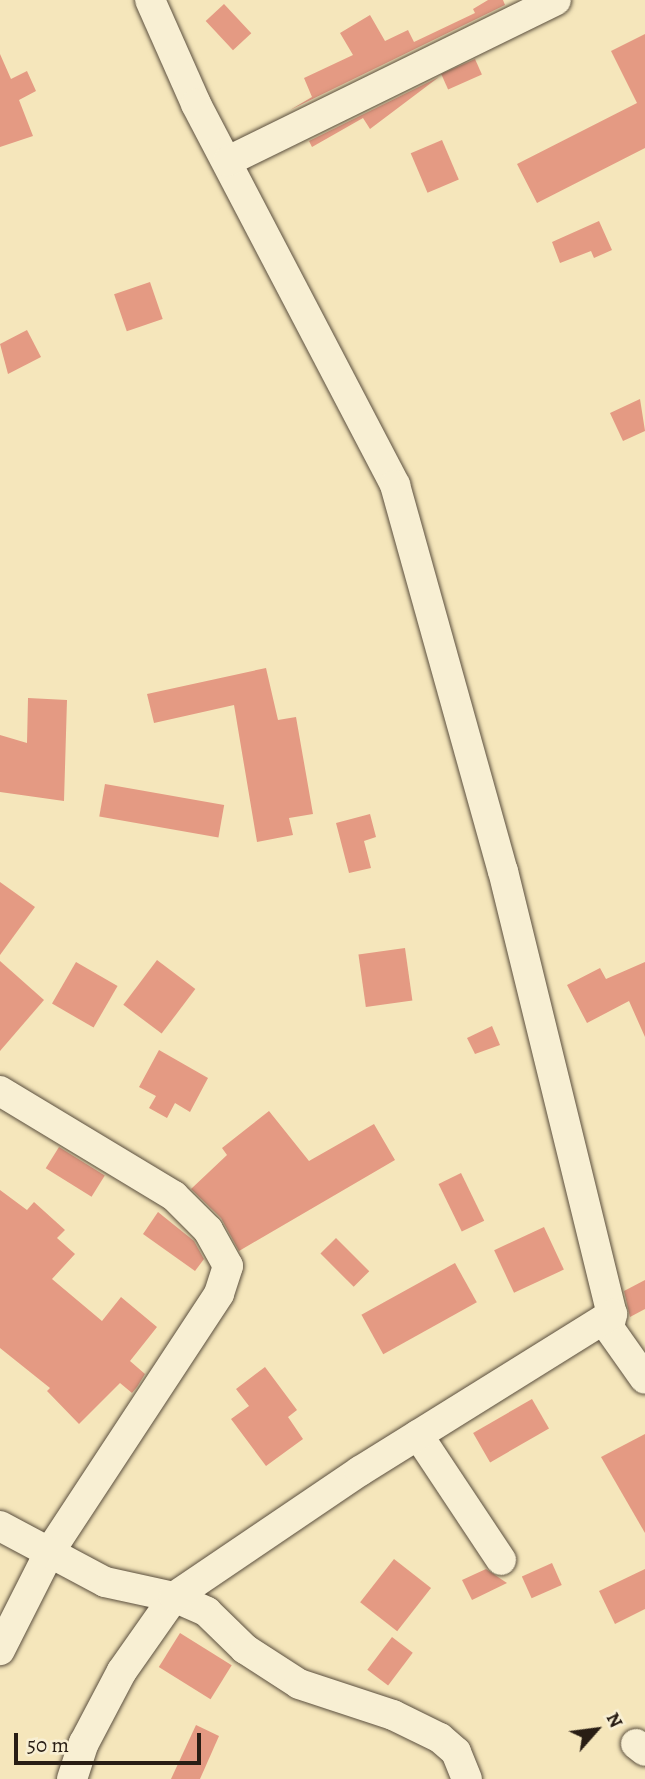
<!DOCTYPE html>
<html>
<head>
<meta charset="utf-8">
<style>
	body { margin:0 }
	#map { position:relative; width:645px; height:1779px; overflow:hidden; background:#f5e6bb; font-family:Alegreya,serif }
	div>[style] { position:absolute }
	.building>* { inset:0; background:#e49a83; transform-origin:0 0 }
	.roads { filter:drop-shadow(0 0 2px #5b4f3e) drop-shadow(0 0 2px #5b4f3e) }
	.minor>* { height:30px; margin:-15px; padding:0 15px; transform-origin:15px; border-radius:15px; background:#f8efd3 }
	span { translate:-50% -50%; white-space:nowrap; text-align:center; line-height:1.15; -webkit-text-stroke:6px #f8efd3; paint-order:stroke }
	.north { position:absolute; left:561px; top:1695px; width:70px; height:70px; -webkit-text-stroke:5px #f8efd3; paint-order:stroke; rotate:62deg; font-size:19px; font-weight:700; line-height:28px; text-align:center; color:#281d14 }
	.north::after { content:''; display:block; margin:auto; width:24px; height:32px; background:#281d14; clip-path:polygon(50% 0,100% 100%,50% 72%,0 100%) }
	.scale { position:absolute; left:14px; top:1733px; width:187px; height:32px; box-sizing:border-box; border:4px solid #281d14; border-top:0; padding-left:9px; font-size:21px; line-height:24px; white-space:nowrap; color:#281d14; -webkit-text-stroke:5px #f8efd3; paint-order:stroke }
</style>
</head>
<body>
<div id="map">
	<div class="building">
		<div style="clip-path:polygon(488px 0,503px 0,505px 5px,290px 110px,312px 97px,304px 78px,353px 55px,340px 33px,370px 15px,385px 41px,408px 30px,414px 42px,475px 13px,473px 9px)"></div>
		<div style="left:224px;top:4px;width:40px;height:25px;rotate:47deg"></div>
		<div style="clip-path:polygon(645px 34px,645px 148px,537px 203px,517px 164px,637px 103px,611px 51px)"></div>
		<div style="clip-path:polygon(0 54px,11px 79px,27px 71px,36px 91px,19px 100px,33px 136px,0 147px)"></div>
		<div style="left:475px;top:59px;width:17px;height:37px;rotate:66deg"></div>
		<div style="clip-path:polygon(439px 77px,370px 129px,363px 118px,312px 147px,309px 141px)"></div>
		<div style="left:442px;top:140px;width:43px;height:34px;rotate:67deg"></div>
		<div style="clip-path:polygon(599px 221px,612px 250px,594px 258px,591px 251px,560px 263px,552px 242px)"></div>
		<div style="left:150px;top:282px;width:39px;height:38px;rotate:71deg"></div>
		<div style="clip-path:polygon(27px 330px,41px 357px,8px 374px,0 344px)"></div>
		<div style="clip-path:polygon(640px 399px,645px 431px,623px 441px,610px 413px)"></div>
		<div style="clip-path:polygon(266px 668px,278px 720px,296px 717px,313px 814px,289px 818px,293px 835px,257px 842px,234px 705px,154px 723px,147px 694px)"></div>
		<div style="clip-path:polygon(28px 698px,67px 700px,64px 801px,0 792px,0 735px,27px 743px)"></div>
		<div style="left:105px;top:784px;width:121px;height:33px;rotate:10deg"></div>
		<div style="clip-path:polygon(370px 814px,376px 837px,364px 841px,371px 868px,349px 873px,336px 823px)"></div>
		<div style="clip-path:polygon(0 882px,35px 907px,0 955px)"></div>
		<div style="left:405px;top:948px;width:53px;height:47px;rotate:82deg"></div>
		<div style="left:157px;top:960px;width:48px;height:56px;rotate:37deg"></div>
		<div style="clip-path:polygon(0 961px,44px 1000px,0 1051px)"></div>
		<div style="left:76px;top:962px;width:48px;height:48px;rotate:30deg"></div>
		<div style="clip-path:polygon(645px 962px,645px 1037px,629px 1001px,587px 1023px,567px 985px,600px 968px,606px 979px)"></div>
		<div style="clip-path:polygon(492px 1026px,500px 1045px,475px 1054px,467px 1038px)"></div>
		<div style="clip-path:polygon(159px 1050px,208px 1078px,190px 1112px,175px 1103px,167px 1118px,149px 1108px,156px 1096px,139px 1087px)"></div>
		<div style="clip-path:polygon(269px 1111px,309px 1161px,374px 1124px,395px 1160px,239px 1251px,221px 1218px,191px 1189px,227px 1155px,222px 1148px)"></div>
		<div style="left:59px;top:1147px;width:54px;height:25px;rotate:32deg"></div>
		<div style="left:461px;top:1173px;width:53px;height:25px;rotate:64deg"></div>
		<div style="clip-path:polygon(0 1190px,27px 1210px,34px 1202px,65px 1230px,57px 1238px,75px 1254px,52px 1279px,102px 1321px,121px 1297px,157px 1327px,130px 1361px,145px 1374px,137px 1387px,132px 1393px,120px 1383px,79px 1424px,47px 1391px,50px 1388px,0 1348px)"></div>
		<div style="clip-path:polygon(158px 1212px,194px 1241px,204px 1259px,195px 1271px,143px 1234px)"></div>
		<div style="left:544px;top:1227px;width:47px;height:55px;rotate:65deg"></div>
		<div style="left:336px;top:1238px;width:47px;height:22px;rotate:45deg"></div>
		<div style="left:455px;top:1263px;width:45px;height:107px;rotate:61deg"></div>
		<div style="clip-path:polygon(645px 1280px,645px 1309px,630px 1317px,624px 1291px)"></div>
		<div style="clip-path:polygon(265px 1367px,297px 1410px,288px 1417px,303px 1439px,266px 1466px,231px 1419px,249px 1406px,236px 1389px)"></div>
		<div style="left:532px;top:1399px;width:34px;height:68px;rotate:60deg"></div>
		<div style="clip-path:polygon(645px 1434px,645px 1533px,601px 1457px)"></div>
		<div style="left:394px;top:1559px;width:47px;height:55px;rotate:38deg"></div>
		<div style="left:552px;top:1563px;width:24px;height:33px;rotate:66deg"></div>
		<div style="clip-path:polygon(486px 1569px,507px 1583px,472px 1600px,462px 1580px)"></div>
		<div style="clip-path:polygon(645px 1569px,645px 1609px,615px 1624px,599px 1591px)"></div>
		<div style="left:180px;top:1633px;width:61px;height:40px;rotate:32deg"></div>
		<div style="left:392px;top:1637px;width:26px;height:41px;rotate:37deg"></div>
		<div style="clip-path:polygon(196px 1725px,219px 1736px,200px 1779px,171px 1779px)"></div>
	</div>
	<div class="roads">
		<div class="minor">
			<div style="left:150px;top:0;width:114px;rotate:66.1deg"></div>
			<div style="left:196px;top:104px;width:430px;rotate:62.4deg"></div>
			<div style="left:395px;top:485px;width:401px;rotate:74.4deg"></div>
			<div style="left:503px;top:871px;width:456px;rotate:76.2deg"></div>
			<div style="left:612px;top:1314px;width:14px;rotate:102deg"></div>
			<div style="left:609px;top:1328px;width:62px;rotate:54.8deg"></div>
			<div style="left:228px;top:161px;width:365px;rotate:-26.1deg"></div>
			<div style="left:0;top:1091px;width:203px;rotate:31.1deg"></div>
			<div style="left:174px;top:1196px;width:48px;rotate:45deg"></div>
			<div style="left:208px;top:1230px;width:41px;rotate:60.9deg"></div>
			<div style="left:228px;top:1266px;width:29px;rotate:108deg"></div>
			<div style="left:219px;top:1294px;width:310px;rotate:123.3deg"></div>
			<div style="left:49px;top:1553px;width:109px;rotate:116.8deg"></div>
			<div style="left:418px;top:1435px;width:150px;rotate:56.4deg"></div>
			<div style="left:0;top:1526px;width:119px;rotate:28.1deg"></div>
			<div style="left:105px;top:1582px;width:71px;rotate:12.3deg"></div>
			<div style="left:174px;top:1597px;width:36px;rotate:24deg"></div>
			<div style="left:207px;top:1612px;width:53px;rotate:44.2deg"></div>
			<div style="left:245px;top:1649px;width:64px;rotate:32.9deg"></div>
			<div style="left:299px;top:1684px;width:99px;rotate:18.3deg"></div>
			<div style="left:393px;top:1715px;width:52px;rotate:26.1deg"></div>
			<div style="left:440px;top:1738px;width:21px;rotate:41deg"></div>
			<div style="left:456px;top:1752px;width:29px;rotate:68deg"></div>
			<div style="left:636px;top:1744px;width:11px;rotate:38deg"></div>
			<div style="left:72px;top:1779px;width:38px;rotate:-72deg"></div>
			<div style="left:84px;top:1743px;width:81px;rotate:-62.2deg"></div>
			<div style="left:122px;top:1671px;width:90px;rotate:-54.9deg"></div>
			<div style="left:174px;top:1597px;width:225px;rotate:-34.1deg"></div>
			<div style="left:360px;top:1471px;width:297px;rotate:-31.9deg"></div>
		</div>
	</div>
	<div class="north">N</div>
	<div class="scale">50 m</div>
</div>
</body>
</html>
